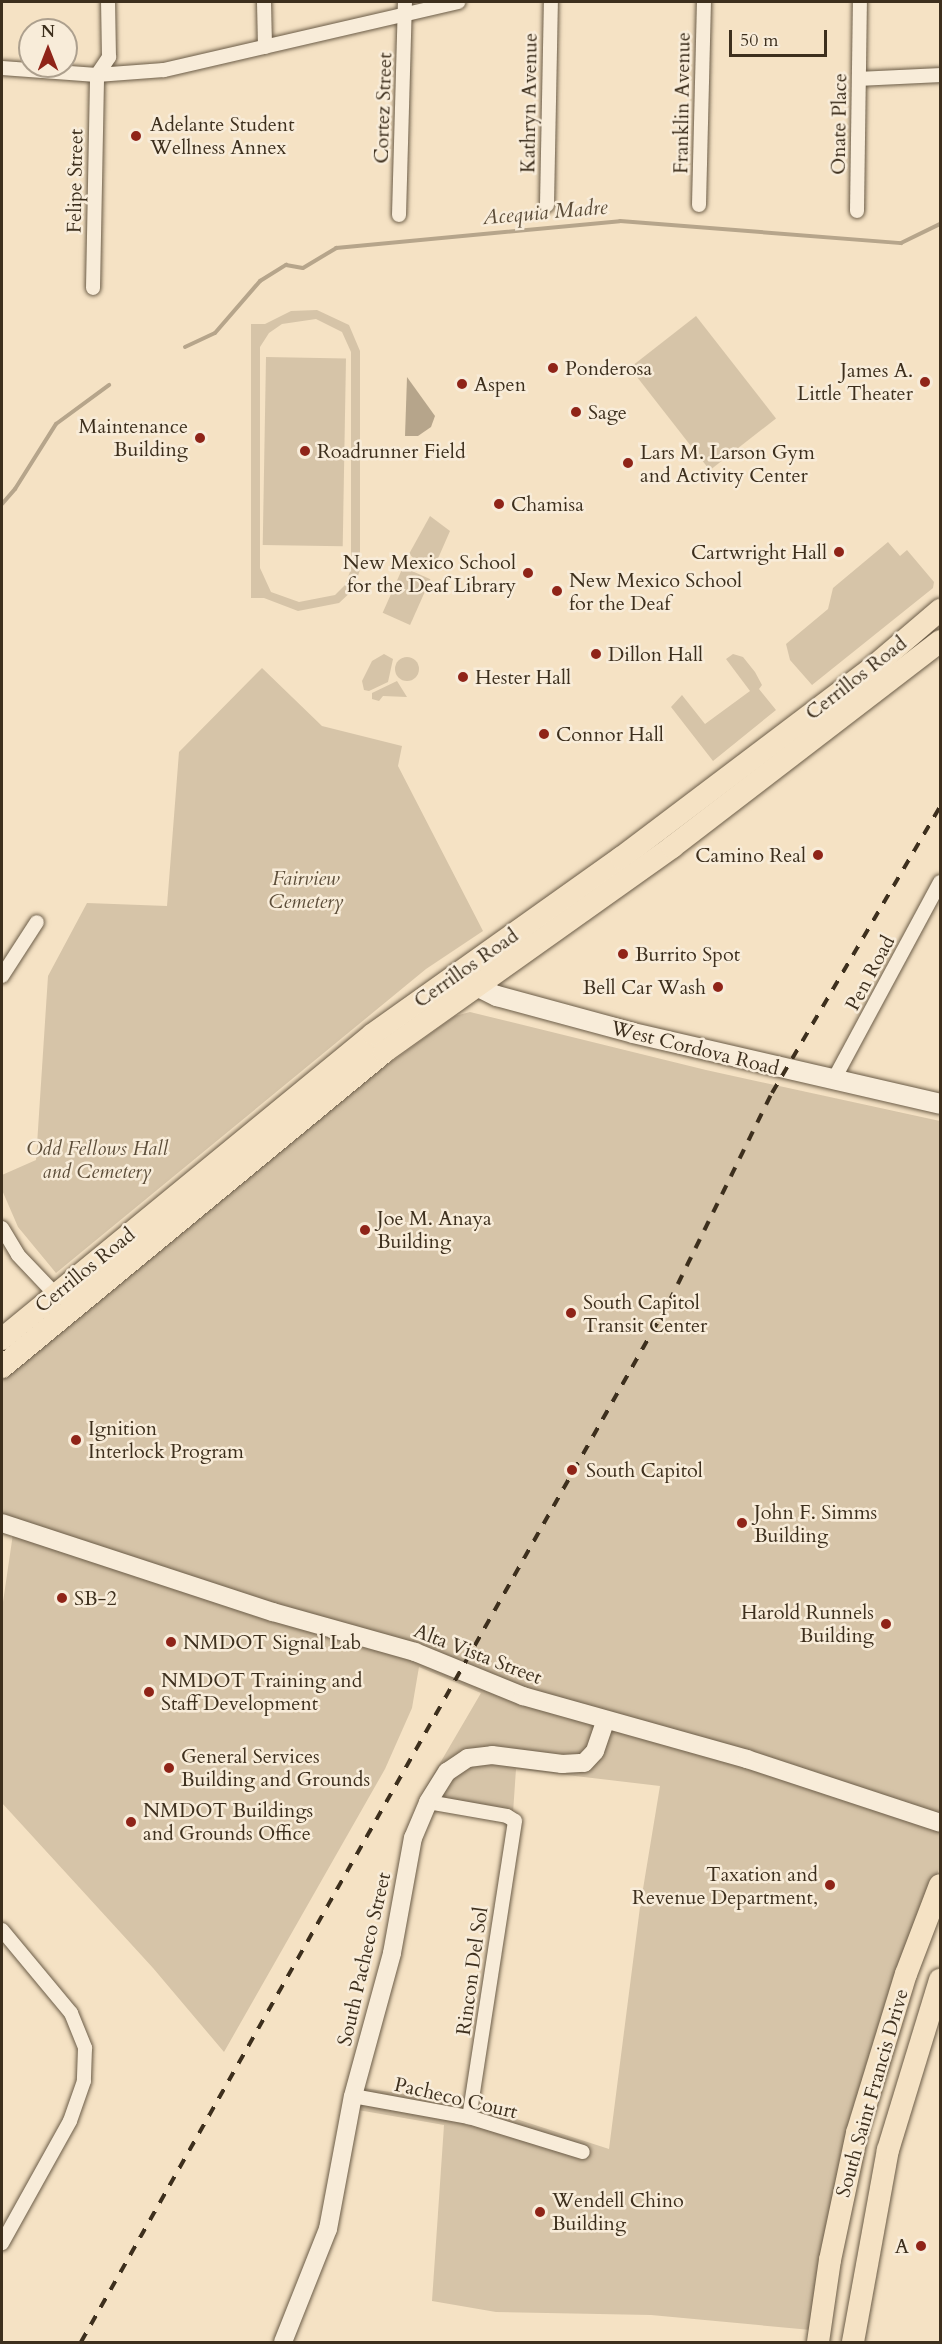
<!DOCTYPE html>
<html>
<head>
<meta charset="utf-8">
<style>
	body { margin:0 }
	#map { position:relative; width:942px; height:2344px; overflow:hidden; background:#f5e2c4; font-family:Cardo,serif }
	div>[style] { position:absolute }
	.green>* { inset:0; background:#d6c4a8; transform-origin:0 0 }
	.round { border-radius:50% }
	.water>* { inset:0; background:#b6a58b }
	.stream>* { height:4px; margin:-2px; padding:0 2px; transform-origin:2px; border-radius:2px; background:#b6a58b }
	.roads { filter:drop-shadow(0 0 2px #6b5c47) drop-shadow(0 0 2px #6b5c47) }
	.minor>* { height:14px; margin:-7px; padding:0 7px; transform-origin:7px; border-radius:7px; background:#f8ecd9 }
	.tertiary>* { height:18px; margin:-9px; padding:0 9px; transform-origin:9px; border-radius:9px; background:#f8ecd9 }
	.secondary>* { height:20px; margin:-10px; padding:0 10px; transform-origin:10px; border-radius:10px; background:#f8ecd9 }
	.primary>* { height:22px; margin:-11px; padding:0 11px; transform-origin:11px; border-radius:11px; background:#f5e2c4 }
	.trunk>* { height:22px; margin:-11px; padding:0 11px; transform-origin:11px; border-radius:11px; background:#f5e2c4 }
	.rail>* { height:4px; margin-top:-2px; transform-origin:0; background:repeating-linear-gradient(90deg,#3d2f1d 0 10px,transparent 0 20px) }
	.dots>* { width:16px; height:16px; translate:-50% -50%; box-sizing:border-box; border:3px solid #f8ecd9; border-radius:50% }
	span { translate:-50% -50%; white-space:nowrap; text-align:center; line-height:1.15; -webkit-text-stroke:5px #f8ecd9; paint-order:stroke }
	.street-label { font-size:20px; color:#3d2f1d }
	.poi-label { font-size:20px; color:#3d2f1d }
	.left { translate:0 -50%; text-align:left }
	.right { translate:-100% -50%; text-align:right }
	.park-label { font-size:20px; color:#5c4d39; font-style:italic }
	.water-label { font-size:21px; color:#5b4c38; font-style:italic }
	.frame { position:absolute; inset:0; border:3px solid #3d2f1d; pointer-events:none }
	.north { position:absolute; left:18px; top:18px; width:60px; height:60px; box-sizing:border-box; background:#f8ecd9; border:2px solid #ada08e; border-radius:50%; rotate:0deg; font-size:16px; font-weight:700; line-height:24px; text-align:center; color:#3d2f1d }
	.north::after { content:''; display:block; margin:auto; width:21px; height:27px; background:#8f2418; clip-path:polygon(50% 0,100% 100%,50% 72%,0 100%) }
	.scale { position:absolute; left:729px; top:30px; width:98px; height:27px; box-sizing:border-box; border:3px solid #3d2f1d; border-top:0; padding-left:8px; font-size:18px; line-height:21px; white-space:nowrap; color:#3d2f1d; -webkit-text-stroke:4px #f8ecd9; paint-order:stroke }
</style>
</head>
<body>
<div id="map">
	<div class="green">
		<div style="clip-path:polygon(evenodd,317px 310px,349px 325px,360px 351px,360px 570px,353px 590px,339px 603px,298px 611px,264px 598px,251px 598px,251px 324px,265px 324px,291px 311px,317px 310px,316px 319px,342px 332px,351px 352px,351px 569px,345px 585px,335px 595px,299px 602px,271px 592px,260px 568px,260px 347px,269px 333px,282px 324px,316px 319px)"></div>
		<div style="left:696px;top:316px;width:130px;height:84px;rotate:52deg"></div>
		<div style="left:266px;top:357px;width:80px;height:188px;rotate:1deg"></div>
		<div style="clip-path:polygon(430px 516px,450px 531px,436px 563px,423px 567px,409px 554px)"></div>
		<div style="clip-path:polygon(888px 542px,900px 556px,907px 550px,934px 582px,933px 588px,812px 685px,790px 660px,786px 644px,828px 609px,833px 588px)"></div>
		<div style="left:403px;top:567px;width:30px;height:50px;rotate:24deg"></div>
		<div style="clip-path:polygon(384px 654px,393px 659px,388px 682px,369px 691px,364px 690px,362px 681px,372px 661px)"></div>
		<div style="clip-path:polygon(733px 654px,743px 657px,755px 672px,762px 685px,759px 689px,776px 710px,713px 761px,671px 707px,682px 695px,705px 724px,750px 691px,726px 659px)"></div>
		<div class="round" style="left:395px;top:657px;width:24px;height:24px"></div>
		<div style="clip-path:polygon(262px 668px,322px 726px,402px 746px,398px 766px,483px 931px,426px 969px,56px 1273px,18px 1227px,2px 1190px,2px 1175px,36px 1160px,48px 976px,87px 903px,167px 906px,179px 752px)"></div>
		<div style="clip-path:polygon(397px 681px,407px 697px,383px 696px,379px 701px,372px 699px,372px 693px)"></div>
		<div style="clip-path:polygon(470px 1012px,706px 1070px,940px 1121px,940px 1867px,911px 1937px,811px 2330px,651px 2315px,496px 2312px,432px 2301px,444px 2125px,358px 2110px,363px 2088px,467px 2103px,609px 2149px,640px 1907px,660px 1786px,516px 1769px,513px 1813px,419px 1799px,481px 1693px,419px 1667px,412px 1708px,385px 1769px,224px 2052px,153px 1968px,2px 1803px,2px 1609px,15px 1520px,2px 1515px,2px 1380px,376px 1073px,455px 1016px)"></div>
	</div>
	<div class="water">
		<div style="clip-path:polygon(407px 377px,435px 416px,431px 427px,418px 436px,405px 436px)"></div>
	</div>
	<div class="stream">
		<div style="left:185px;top:347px;width:33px;rotate:-25deg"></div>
		<div style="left:215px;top:333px;width:69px;rotate:-49.1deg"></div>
		<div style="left:260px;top:281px;width:31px;rotate:-32deg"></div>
		<div style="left:286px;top:265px;width:17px;rotate:10deg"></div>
		<div style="left:303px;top:268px;width:39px;rotate:-31deg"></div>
		<div style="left:336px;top:248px;width:285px;rotate:-5.4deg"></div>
		<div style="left:620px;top:221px;width:282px;rotate:4.5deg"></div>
		<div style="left:901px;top:243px;width:43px;rotate:-26deg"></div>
		<div style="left:2px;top:504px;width:20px;rotate:-49deg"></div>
		<div style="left:15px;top:489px;width:77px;rotate:-57.8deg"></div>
		<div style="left:56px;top:424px;width:66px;rotate:-36.3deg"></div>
	</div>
	<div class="roads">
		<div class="minor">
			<div style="left:264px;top:2px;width:45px;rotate:88.7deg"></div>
			<div style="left:2px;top:68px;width:95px;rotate:4.2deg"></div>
			<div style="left:97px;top:75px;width:67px;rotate:-4.3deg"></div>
			<div style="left:164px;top:70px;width:302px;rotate:-13deg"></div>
			<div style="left:859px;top:79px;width:81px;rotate:-2.8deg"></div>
			<div style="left:547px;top:205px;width:203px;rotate:-88.9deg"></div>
			<div style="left:699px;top:205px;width:203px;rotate:-88.6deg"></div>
			<div style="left:857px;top:211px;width:209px;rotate:-89.2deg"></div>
			<div style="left:399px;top:215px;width:213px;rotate:-88.4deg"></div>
			<div style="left:93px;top:288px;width:213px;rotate:-88.9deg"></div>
			<div style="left:97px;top:75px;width:22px;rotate:-56deg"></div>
			<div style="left:109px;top:57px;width:55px;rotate:-91deg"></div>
			<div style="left:2px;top:976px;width:64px;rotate:-57.1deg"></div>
			<div style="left:833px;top:1081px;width:226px;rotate:-61.7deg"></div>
			<div style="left:2px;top:1228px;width:31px;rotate:59deg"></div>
			<div style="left:18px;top:1255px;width:54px;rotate:46.5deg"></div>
			<div style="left:55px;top:1294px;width:8px;rotate:14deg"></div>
			<div style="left:428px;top:1802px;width:80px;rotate:10deg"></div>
			<div style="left:507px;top:1816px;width:9px;rotate:32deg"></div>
			<div style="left:515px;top:1821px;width:300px;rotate:98.8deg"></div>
			<div style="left:2px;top:1930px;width:108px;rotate:50.3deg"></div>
			<div style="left:71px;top:2013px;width:38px;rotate:68deg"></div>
			<div style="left:85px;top:2048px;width:33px;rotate:92deg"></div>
			<div style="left:84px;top:2081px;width:42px;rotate:109.3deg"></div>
			<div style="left:70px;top:2121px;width:140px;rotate:119.1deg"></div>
			<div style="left:353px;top:2096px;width:118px;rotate:10.3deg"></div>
			<div style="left:469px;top:2117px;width:119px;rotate:17.1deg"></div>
		</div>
		<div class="tertiary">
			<div style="left:2px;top:1523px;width:285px;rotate:18.2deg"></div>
			<div style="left:273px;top:1612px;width:148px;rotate:15.7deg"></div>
			<div style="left:415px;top:1652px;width:117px;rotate:22.2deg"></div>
			<div style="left:523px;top:1696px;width:233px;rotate:15.7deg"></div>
			<div style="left:747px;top:1759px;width:203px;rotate:18.3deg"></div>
			<div style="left:283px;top:2342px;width:122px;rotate:-68.3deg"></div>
			<div style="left:328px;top:2229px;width:135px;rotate:-79.4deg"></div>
			<div style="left:353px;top:2096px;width:148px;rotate:-74.7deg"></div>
			<div style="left:392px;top:1953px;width:117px;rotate:-79.7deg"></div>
			<div style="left:413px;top:1838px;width:39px;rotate:-67deg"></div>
			<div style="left:428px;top:1802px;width:36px;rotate:-58deg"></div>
			<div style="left:447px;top:1772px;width:25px;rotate:-34deg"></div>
			<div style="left:468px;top:1758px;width:24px;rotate:-7deg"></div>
			<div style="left:492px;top:1755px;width:71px;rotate:7.3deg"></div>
			<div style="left:562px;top:1764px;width:22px;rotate:-3deg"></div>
			<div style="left:584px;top:1763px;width:16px;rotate:-47deg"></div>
			<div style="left:595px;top:1751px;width:31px;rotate:-71deg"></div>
		</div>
		<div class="secondary">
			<div style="left:465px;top:980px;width:36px;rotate:27deg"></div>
			<div style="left:497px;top:996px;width:141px;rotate:15.2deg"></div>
			<div style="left:633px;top:1033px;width:315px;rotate:13deg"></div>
		</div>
		<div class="primary">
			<div style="left:2px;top:1339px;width:480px;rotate:-39.4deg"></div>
			<div style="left:373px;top:1034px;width:304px;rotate:-35.4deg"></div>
			<div style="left:621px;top:858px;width:313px;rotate:-37.1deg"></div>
			<div style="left:871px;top:669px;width:91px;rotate:-40.5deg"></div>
			<div style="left:2px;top:1367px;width:495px;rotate:-39.5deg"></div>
			<div style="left:384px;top:1052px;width:354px;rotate:-35.4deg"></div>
			<div style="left:672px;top:847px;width:338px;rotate:-37.5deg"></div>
		</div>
		<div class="trunk">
			<div style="left:818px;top:2342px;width:83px;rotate:-81.7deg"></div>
			<div style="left:830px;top:2260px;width:130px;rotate:-78deg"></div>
			<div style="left:857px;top:2133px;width:166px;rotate:-72.9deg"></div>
			<div style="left:906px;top:1974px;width:95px;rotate:-69.1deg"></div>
			<div style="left:853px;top:2342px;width:195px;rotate:-79.7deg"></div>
			<div style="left:888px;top:2150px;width:178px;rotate:-73deg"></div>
		</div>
	</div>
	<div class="rail">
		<div style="left:81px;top:2342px;width:1195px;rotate:-60.52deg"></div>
		<div style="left:669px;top:1302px;width:233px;rotate:-63.8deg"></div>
		<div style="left:772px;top:1093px;width:332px;rotate:-59.6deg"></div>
	</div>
	<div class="dots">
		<div style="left:136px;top:136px;background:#8f2418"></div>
		<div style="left:553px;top:368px;background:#8f2418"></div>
		<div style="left:925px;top:382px;background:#8f2418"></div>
		<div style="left:462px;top:384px;background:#8f2418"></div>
		<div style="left:576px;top:412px;background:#8f2418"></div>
		<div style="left:200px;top:438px;background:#8f2418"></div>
		<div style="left:305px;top:451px;background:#8f2418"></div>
		<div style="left:628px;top:463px;background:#8f2418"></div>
		<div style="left:499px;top:504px;background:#8f2418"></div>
		<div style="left:839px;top:552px;background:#8f2418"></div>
		<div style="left:528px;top:573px;background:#8f2418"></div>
		<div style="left:557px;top:591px;background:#8f2418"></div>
		<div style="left:596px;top:654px;background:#8f2418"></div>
		<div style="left:463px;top:677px;background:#8f2418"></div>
		<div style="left:544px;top:734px;background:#8f2418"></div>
		<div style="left:818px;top:855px;background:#8f2418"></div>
		<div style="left:623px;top:954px;background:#8f2418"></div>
		<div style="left:718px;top:987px;background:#8f2418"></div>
		<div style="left:365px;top:1230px;background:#8f2418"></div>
		<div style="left:571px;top:1313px;background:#8f2418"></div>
		<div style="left:76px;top:1440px;background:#8f2418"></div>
		<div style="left:572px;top:1470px;background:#8f2418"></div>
		<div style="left:742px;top:1523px;background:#8f2418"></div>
		<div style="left:62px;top:1598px;background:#8f2418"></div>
		<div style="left:886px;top:1624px;background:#8f2418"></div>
		<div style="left:171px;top:1642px;background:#8f2418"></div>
		<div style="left:149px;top:1692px;background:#8f2418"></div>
		<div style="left:169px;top:1768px;background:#8f2418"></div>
		<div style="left:131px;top:1822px;background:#8f2418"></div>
		<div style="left:830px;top:1885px;background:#8f2418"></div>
		<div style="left:540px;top:2212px;background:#8f2418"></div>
		<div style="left:921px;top:2246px;background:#8f2418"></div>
	</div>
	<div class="street-label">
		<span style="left:529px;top:103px;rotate:-89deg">Kathryn Avenue</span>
		<span style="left:682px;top:103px;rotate:-89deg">Franklin Avenue</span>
		<span style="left:383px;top:108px;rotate:-88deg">Cortez Street</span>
		<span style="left:839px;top:124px;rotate:-89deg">Onate Place</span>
		<span style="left:75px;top:181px;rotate:-89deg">Felipe Street</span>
		<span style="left:856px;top:678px;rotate:-38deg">Cerrillos Road</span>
		<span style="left:466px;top:968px;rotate:-35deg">Cerrillos Road</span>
		<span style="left:870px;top:973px;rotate:-62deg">Pen Road</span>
		<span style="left:695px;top:1048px;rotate:14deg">West Cordova Road</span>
		<span style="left:85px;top:1270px;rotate:-39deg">Cerrillos Road</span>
		<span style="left:478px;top:1654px;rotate:21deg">Alta Vista Street</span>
		<span style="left:364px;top:1959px;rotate:-77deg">South Pacheco Street</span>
		<span style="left:472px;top:1971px;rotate:-82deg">Rincon Del Sol</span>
		<span style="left:872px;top:2093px;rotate:-74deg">South Saint Francis Drive</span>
		<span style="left:456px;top:2098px;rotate:13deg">Pacheco Court</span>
	</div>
	<div class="poi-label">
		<span class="left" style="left:150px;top:136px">Adelante Student<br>Wellness Annex</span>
		<span class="left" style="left:565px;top:368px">Ponderosa</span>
		<span class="right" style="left:913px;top:382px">James A.<br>Little Theater</span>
		<span class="left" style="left:474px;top:384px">Aspen</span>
		<span class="left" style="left:588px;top:412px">Sage</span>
		<span class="right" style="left:188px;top:438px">Maintenance<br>Building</span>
		<span class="left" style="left:317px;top:451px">Roadrunner Field</span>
		<span class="left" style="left:640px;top:464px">Lars M. Larson Gym<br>and Activity Center</span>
		<span class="left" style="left:511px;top:504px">Chamisa</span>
		<span class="right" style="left:827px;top:552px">Cartwright Hall</span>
		<span class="right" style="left:516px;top:574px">New Mexico School<br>for the Deaf Library</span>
		<span class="left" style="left:569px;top:592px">New Mexico School<br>for the Deaf</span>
		<span class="left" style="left:608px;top:654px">Dillon Hall</span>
		<span class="left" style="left:475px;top:677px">Hester Hall</span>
		<span class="left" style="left:556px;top:734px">Connor Hall</span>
		<span class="right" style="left:806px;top:855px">Camino Real</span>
		<span class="left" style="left:635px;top:954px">Burrito Spot</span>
		<span class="right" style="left:706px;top:987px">Bell Car Wash</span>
		<span class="left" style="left:377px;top:1230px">Joe M. Anaya<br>Building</span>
		<span class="left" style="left:583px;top:1314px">South Capitol<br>Transit Center</span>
		<span class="left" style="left:88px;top:1440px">Ignition<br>Interlock Program</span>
		<span class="left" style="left:586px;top:1470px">South Capitol</span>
		<span class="left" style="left:754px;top:1524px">John F. Simms<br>Building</span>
		<span class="left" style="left:74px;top:1598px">SB-2</span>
		<span class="right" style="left:874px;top:1624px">Harold Runnels<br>Building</span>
		<span class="left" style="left:183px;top:1642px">NMDOT Signal Lab</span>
		<span class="left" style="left:161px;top:1692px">NMDOT Training and<br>Staff Development</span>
		<span class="left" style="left:181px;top:1768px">General Services<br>Building and Grounds</span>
		<span class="left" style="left:143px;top:1822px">NMDOT Buildings<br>and Grounds Office</span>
		<span class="right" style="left:818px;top:1886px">Taxation and<br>Revenue Department,</span>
		<span class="left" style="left:552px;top:2212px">Wendell Chino<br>Building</span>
		<span class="right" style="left:909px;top:2246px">A</span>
	</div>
	<div class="park-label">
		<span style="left:306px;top:890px">Fairview<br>Cemetery</span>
		<span style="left:97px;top:1160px">Odd Fellows Hall<br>and Cemetery</span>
	</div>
	<div class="water-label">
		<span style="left:545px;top:213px;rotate:-5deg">Acequia Madre</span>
	</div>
	<div class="frame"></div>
	<div class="north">N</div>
	<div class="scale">50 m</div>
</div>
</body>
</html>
